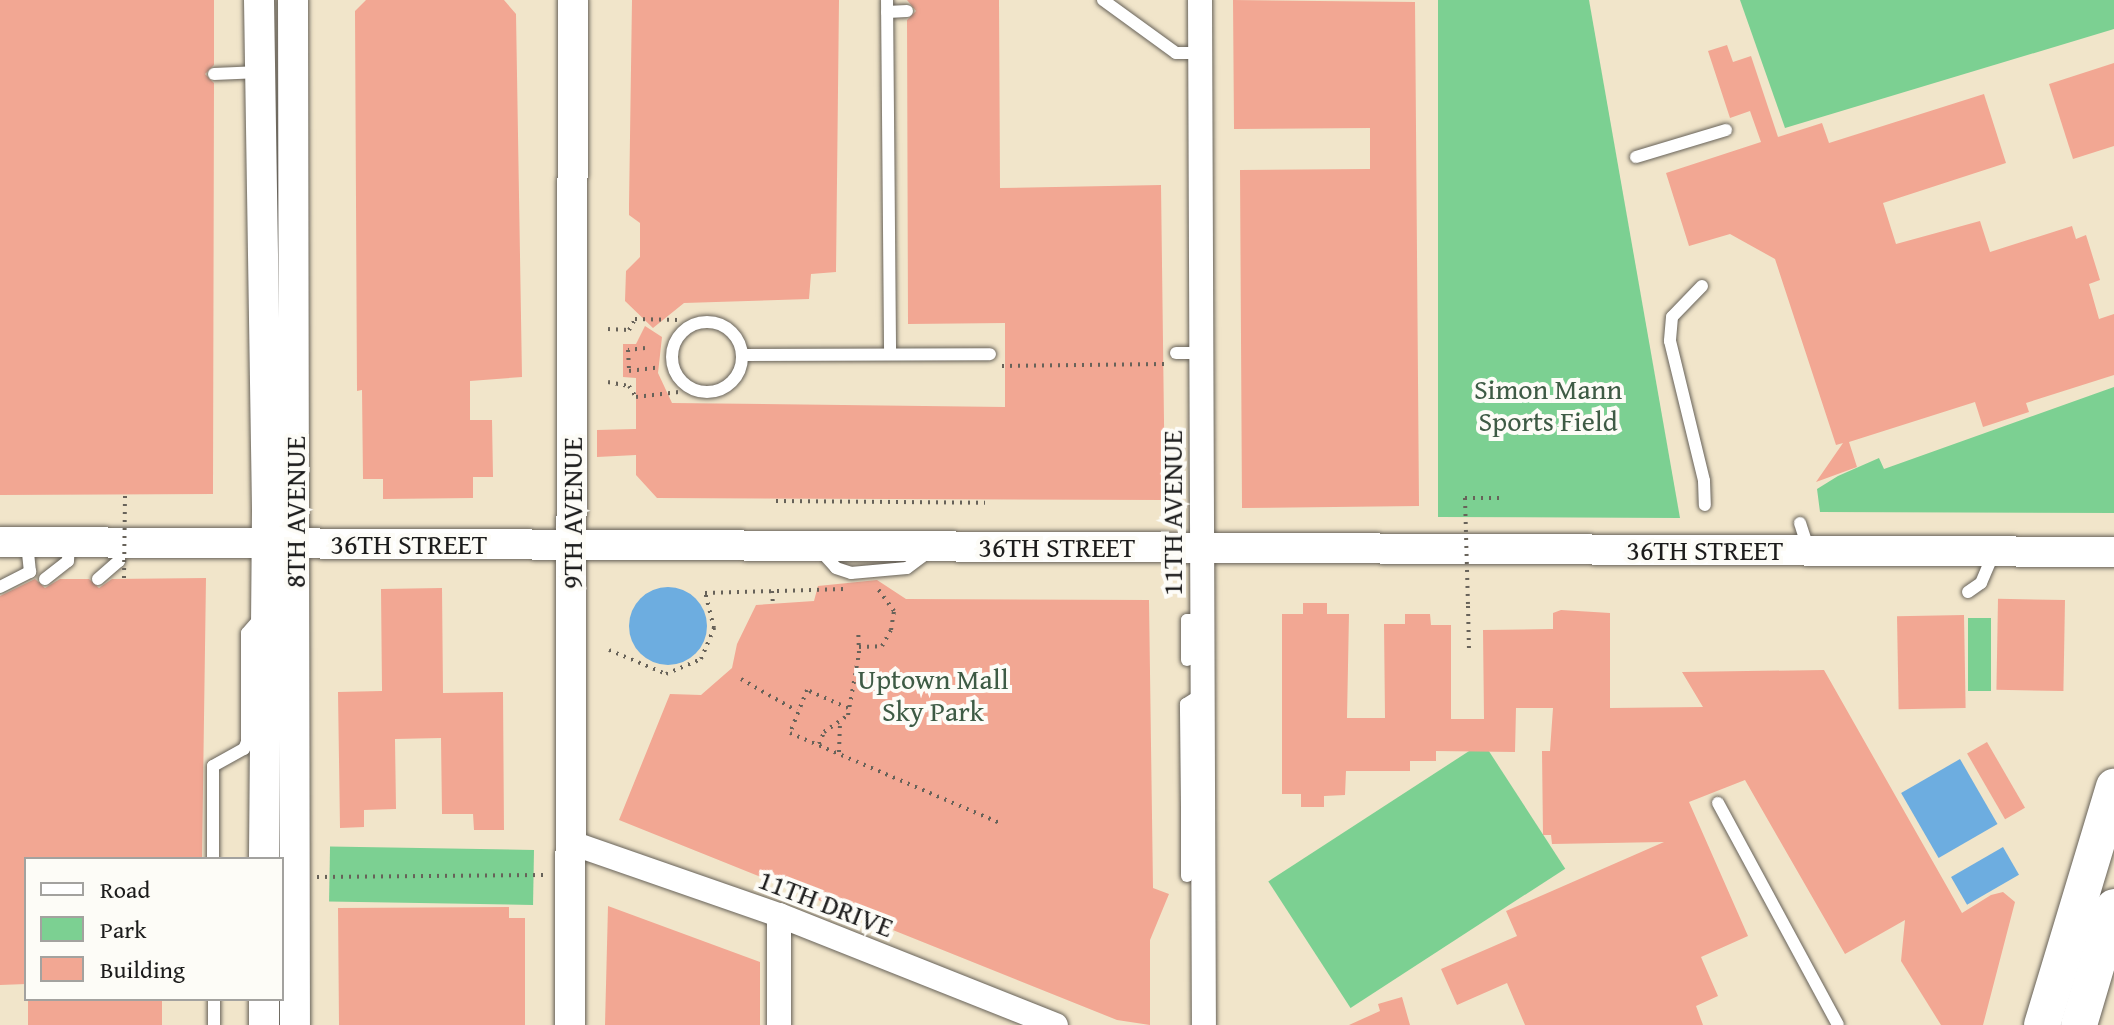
<!DOCTYPE html>
<html>
<head>
<meta charset="utf-8">
<style>
	body { margin:0 }
	#map { position:relative; width:2114px; height:1025px; overflow:hidden; background:#f1e5ca; font-family:"Gentium Book Plus",serif }
	div>[style] { position:absolute }
	.green>* { inset:0; background:#7cd092; transform-origin:0 0 }
	.water>* { inset:0; background:#6dade0; transform-origin:0 0 }
	.round { border-radius:50% }
	.building>* { inset:0; background:#f2a793; transform-origin:0 0 }
	.path>* { height:4px; margin-top:-2px; transform-origin:0; background:repeating-linear-gradient(90deg,#676259 0 2px,transparent 0 8px) }
	.roads { filter:drop-shadow(0 0 2px #676259) drop-shadow(0 0 2px #676259) }
	.service>* { height:12px; margin:-6px; padding:0 6px; transform-origin:6px; border-radius:6px; background:#fff }
	.service>.ring { margin:-6px; padding:0; box-sizing:content-box; background:none; border:12px solid #fff; border-radius:50% }
	.minor>* { height:24px; margin:-12px; padding:0 12px; transform-origin:12px; border-radius:12px; background:#fff }
	.tertiary>* { height:30px; margin:-15px; padding:0 15px; transform-origin:15px; border-radius:15px; background:#fff }
	.secondary>* { height:36px; margin:-18px; padding:0 18px; transform-origin:18px; border-radius:18px; background:#fff }
	.path-bridge>* { height:4px; margin-top:-2px; transform-origin:0; background:repeating-linear-gradient(90deg,#676259 0 2px,transparent 0 8px) }
	span { translate:-50% -50%; white-space:nowrap; text-align:center; line-height:1.15; -webkit-text-stroke:8px #fdfcf7; paint-order:stroke }
	.park-label { font-size:28px; color:#3e5b45 }
	.street-label { font-size:28px; color:#1c1c1c }
	.legend { position:absolute; left:24px; top:857px; width:260px; height:144px; box-sizing:border-box; background:#fdfcf7; border:2px solid #a3a29f; margin:0; padding:10px 14px; list-style:none; font-size:24px; color:#1c1c1c }
	.legend li { display:flex; align-items:center; gap:16px; height:40px }
	.legend b { width:40px; border:2px solid #a3a29f }
</style>
</head>
<body>
<div id="map">
	<div class="green">
		<div style="clip-path:polygon(1438px 0,1589px 0,1680px 518px,1438px 517px)"></div>
		<div style="clip-path:polygon(1740px 0,2114px 0,2114px 29px,1785px 128px)"></div>
		<div style="clip-path:polygon(2114px 387px,2114px 513px,1820px 512px,1817px 489px,1838px 476px,1879px 458px,1884px 469px)"></div>
		<div style="left:1968px;top:618px;width:23px;height:73px"></div>
		<div style="left:1483px;top:742px;width:151px;height:256px;rotate:57deg"></div>
		<div style="left:534px;top:850px;width:55px;height:204px;rotate:91deg"></div>
	</div>
	<div class="water">
		<div class="round" style="left:629px;top:587px;width:78px;height:78px"></div>
		<div style="left:1960px;top:759px;width:75px;height:68px;rotate:60deg"></div>
		<div style="left:2003px;top:847px;width:32px;height:60px;rotate:60deg"></div>
	</div>
	<div class="building">
		<div style="clip-path:polygon(0 0,214px 0,214px 65px,205px 74px,214px 83px,213px 494px,0 495px)"></div>
		<div style="clip-path:polygon(366px 0,504px 0,516px 14px,522px 377px,470px 381px,470px 420px,492px 420px,493px 477px,473px 477px,473px 498px,383px 499px,383px 479px,363px 479px,362px 390px,357px 391px,355px 11px)"></div>
		<div style="clip-path:polygon(632px 0,839px 0,836px 272px,811px 274px,809px 299px,684px 303px,653px 328px,625px 301px,626px 271px,640px 257px,640px 223px,629px 215px,629px 205px)"></div>
		<div style="clip-path:polygon(907px 0,999px 0,1000px 188px,1161px 185px,1165px 500px,657px 498px,636px 475px,636px 455px,597px 457px,597px 430px,636px 429px,636px 378px,623px 377px,623px 344px,636px 344px,645px 326px,662px 337px,658px 373px,672px 403px,1005px 407px,1005px 323px,908px 324px,907px 20px,916px 11px)"></div>
		<div style="clip-path:polygon(1233px 0,1415px 2px,1419px 506px,1242px 508px,1240px 170px,1370px 169px,1370px 128px,1234px 129px)"></div>
		<div style="clip-path:polygon(1727px 45px,1733px 62px,1751px 56px,1778px 137px,1822px 123px,1829px 143px,1984px 94px,2006px 163px,1883px 203px,1896px 244px,1980px 221px,1990px 252px,2072px 226px,2076px 239px,2086px 235px,2100px 280px,2089px 284px,2099px 319px,2114px 314px,2114px 375px,2026px 403px,2029px 412px,1983px 427px,1975px 402px,1849px 442px,1857px 467px,1816px 482px,1843px 443px,1836px 445px,1775px 259px,1730px 234px,1689px 246px,1666px 173px,1761px 142px,1750px 111px,1730px 118px,1708px 51px)"></div>
		<div style="clip-path:polygon(2114px 63px,2114px 146px,2073px 159px,2049px 84px)"></div>
		<div style="clip-path:polygon(206px 578px,202px 859px,26px 859px,26px 984px,0 985px,0 596px,35px 579px,45px 588px,60px 579px,89px 579px,99px 588px,112px 579px)"></div>
		<div style="clip-path:polygon(877px 580px,906px 599px,1149px 600px,1153px 888px,1169px 894px,1150px 940px,1150px 1025px,1117px 1020px,619px 820px,670px 694px,701px 695px,732px 668px,737px 644px,756px 605px,814px 601px,818px 586px)"></div>
		<div style="clip-path:polygon(442px 588px,443px 693px,503px 692px,504px 830px,474px 830px,473px 814px,442px 814px,441px 738px,395px 739px,396px 809px,364px 810px,364px 827px,340px 828px,338px 692px,382px 691px,381px 589px)"></div>
		<div style="left:2065px;top:600px;width:91px;height:67px;rotate:91deg"></div>
		<div style="clip-path:polygon(1303px 603px,1327px 603px,1327px 614px,1349px 614px,1347px 718px,1385px 718px,1384px 624px,1405px 624px,1405px 614px,1430px 614px,1431px 625px,1451px 625px,1451px 719px,1484px 719px,1483px 630px,1553px 629px,1553px 613px,1561px 610px,1610px 613px,1610px 708px,1703px 707px,1682px 672px,1824px 670px,1962px 913px,1991px 895px,2003px 892px,2015px 902px,1983px 1025px,1941px 1025px,1901px 961px,1905px 920px,1845px 954px,1745px 780px,1689px 802px,1748px 936px,1701px 957px,1718px 996px,1696px 1006px,1703px 1025px,1525px 1025px,1507px 983px,1457px 1005px,1441px 969px,1517px 936px,1506px 911px,1664px 842px,1552px 844px,1551px 835px,1543px 835px,1542px 751px,1550px 751px,1553px 708px,1516px 708px,1515px 752px,1436px 751px,1436px 761px,1410px 761px,1410px 771px,1346px 771px,1345px 795px,1324px 796px,1324px 807px,1301px 807px,1301px 794px,1282px 794px,1282px 614px,1303px 614px)"></div>
		<div style="left:1964px;top:615px;width:93px;height:67px;rotate:89deg"></div>
		<div style="left:1987px;top:742px;width:76px;height:23px;rotate:60deg"></div>
		<div style="clip-path:polygon(608px 906px,760px 962px,760px 1025px,605px 1025px)"></div>
		<div style="clip-path:polygon(509px 907px,509px 918px,525px 918px,525px 1025px,339px 1025px,338px 908px)"></div>
		<div style="clip-path:polygon(1402px 997px,1410px 1025px,1349px 1025px,1380px 1011px,1378px 1004px)"></div>
		<div style="left:28px;top:999px;width:134px;height:26px"></div>
	</div>
	<div class="path">
		<div style="left:608px;top:329px;width:21px;rotate:3deg"></div>
		<div style="left:629px;top:330px;width:13px;rotate:-61deg"></div>
		<div style="left:635px;top:319px;width:44px;rotate:1.3deg"></div>
		<div style="left:645px;top:348px;width:17px;rotate:173deg"></div>
		<div style="left:628px;top:350px;width:21px;rotate:87deg"></div>
		<div style="left:629px;top:371px;width:31px;rotate:-7deg"></div>
		<div style="left:1002px;top:366px;width:163px;rotate:-0.7deg"></div>
		<div style="left:608px;top:382px;width:21px;rotate:11deg"></div>
		<div style="left:629px;top:386px;width:13px;rotate:58deg"></div>
		<div style="left:636px;top:397px;width:43px;rotate:-6.6deg"></div>
		<div style="left:1465px;top:498px;width:35px"></div>
		<div style="left:776px;top:501px;width:209px;rotate:0.5deg"></div>
		<div style="left:772px;top:591px;width:13px;rotate:86deg"></div>
		<div style="left:1468px;top:606px;width:44px;rotate:88.7deg"></div>
		<div style="left:859px;top:647px;width:23px;rotate:-2deg"></div>
		<div style="left:882px;top:646px;width:18px;rotate:-61deg"></div>
		<div style="left:891px;top:630px;width:19px;rotate:-81deg"></div>
		<div style="left:894px;top:611px;width:29px;rotate:-126deg"></div>
		<div style="left:609px;top:650px;width:62px;rotate:22.8deg"></div>
		<div style="left:666px;top:674px;width:38px;rotate:-23deg"></div>
		<div style="left:701px;top:659px;width:34px;rotate:-67deg"></div>
		<div style="left:714px;top:628px;width:36px;rotate:-104deg"></div>
		<div style="left:705px;top:593px;width:139px;rotate:-1.6deg"></div>
		<div style="left:741px;top:679px;width:64px;rotate:29.7deg"></div>
		<div style="left:848px;top:708px;width:45px;rotate:-156.3deg"></div>
		<div style="left:807px;top:690px;width:46px;rotate:111.6deg"></div>
		<div style="left:790px;top:733px;width:228px;rotate:23.2deg"></div>
		<div style="left:819px;top:744px;width:13px;rotate:-67deg"></div>
		<div style="left:824px;top:732px;width:29px;rotate:-35deg"></div>
		<div style="left:848px;top:715px;width:63px;rotate:-79.9deg"></div>
		<div style="left:859px;top:653px;width:23px;rotate:-92deg"></div>
		<div style="left:839px;top:752px;width:28px;rotate:-88deg"></div>
		<div style="left:317px;top:877px;width:228px;rotate:-0.5deg"></div>
	</div>
	<div class="roads">
		<div class="service">
			<div style="left:887px;top:0;width:353px;rotate:89.5deg"></div>
			<div style="left:1103px;top:0;width:90px;rotate:36deg"></div>
			<div style="left:1176px;top:53px;width:24px"></div>
			<div style="left:887px;top:12px;width:20px;rotate:-3deg"></div>
			<div style="left:214px;top:74px;width:46px;rotate:-2.5deg"></div>
			<div style="left:1636px;top:157px;width:94px;rotate:-16.7deg"></div>
			<div style="left:1702px;top:286px;width:43px;rotate:134.1deg"></div>
			<div style="left:1672px;top:317px;width:24px;rotate:95deg"></div>
			<div style="left:1670px;top:341px;width:144px;rotate:76.3deg"></div>
			<div style="left:1704px;top:481px;width:24px;rotate:88deg"></div>
			<div class="ring" style="left:672px;top:322px;width:58px;height:58px"></div>
			<div style="left:1176px;top:353px;width:25px"></div>
			<div style="left:742px;top:355px;width:248px;rotate:-0.2deg"></div>
			<div style="left:1800px;top:523px;width:28px;rotate:72deg"></div>
			<div style="left:819px;top:549px;width:25px;rotate:48deg"></div>
			<div style="left:836px;top:568px;width:16px;rotate:18deg"></div>
			<div style="left:851px;top:573px;width:56px;rotate:-5.1deg"></div>
			<div style="left:907px;top:568px;width:26px;rotate:-37deg"></div>
			<div style="left:45px;top:579px;width:29px;rotate:-38deg"></div>
			<div style="left:68px;top:561px;width:18px;rotate:-87deg"></div>
			<div style="left:98px;top:579px;width:28px;rotate:-41deg"></div>
			<div style="left:119px;top:561px;width:18px;rotate:-90deg"></div>
			<div style="left:0;top:587px;width:34px;rotate:-27deg"></div>
			<div style="left:30px;top:572px;width:30px;rotate:-96deg"></div>
			<div style="left:1968px;top:592px;width:16px;rotate:-35deg"></div>
			<div style="left:1981px;top:583px;width:33px;rotate:-67deg"></div>
			<div style="left:1187px;top:660px;width:40px;rotate:-90deg"></div>
			<div style="left:1187px;top:620px;width:15px"></div>
			<div style="left:1718px;top:803px;width:252px;rotate:61.6deg"></div>
			<div style="left:1187px;top:807px;width:103px;rotate:-90.6deg"></div>
			<div style="left:1186px;top:704px;width:19px;rotate:-32deg"></div>
			<div style="left:213px;top:859px;width:93px;rotate:-90deg"></div>
			<div style="left:213px;top:766px;width:35px;rotate:-29deg"></div>
			<div style="left:244px;top:749px;width:8px;rotate:-67deg"></div>
			<div style="left:247px;top:742px;width:109px;rotate:-90deg"></div>
			<div style="left:247px;top:633px;width:23px;rotate:-49deg"></div>
			<div style="left:1187px;top:876px;width:69px;rotate:-90deg"></div>
			<div style="left:1187px;top:807px;width:5px"></div>
			<div style="left:214px;top:1025px;width:26px;rotate:-90deg"></div>
		</div>
		<div class="minor">
			<div style="left:1200px;top:0;width:1025px;rotate:89.78deg"></div>
			<div style="left:572px;top:843px;width:219px;rotate:19.2deg"></div>
			<div style="left:779px;top:915px;width:298px;rotate:21.7deg"></div>
			<div style="left:779px;top:915px;width:110px;rotate:90deg"></div>
		</div>
		<div class="tertiary">
			<div style="left:259px;top:0;width:511px;rotate:89.1deg"></div>
			<div style="left:267px;top:511px;width:348px;rotate:90.5deg"></div>
			<div style="left:293px;top:0;width:1025px;rotate:89.89deg"></div>
			<div style="left:0;top:542px;width:2114px;rotate:0.27deg"></div>
			<div style="left:264px;top:1025px;width:26px;rotate:-90deg"></div>
			<div style="left:570px;top:1025px;width:1025px;rotate:-89.83deg"></div>
		</div>
		<div class="secondary">
			<div style="left:2042px;top:1025px;width:249px;rotate:-73.2deg"></div>
			<div style="left:2079px;top:1025px;width:123px;rotate:-73.5deg"></div>
		</div>
	</div>
	<div class="path-bridge">
		<div style="left:1465px;top:498px;width:108px;rotate:88.4deg"></div>
		<div style="left:124px;top:578px;width:84px;rotate:-89.3deg"></div>
	</div>
	<div class="park-label">
		<span style="left:1548px;top:405px">Simon Mann<br>Sports Field</span>
		<span style="left:933px;top:695px">Uptown Mall<br>Sky Park</span>
	</div>
	<div class="street-label">
		<span style="left:295px;top:512px;rotate:-90deg">8TH AVENUE</span>
		<span style="left:572px;top:513px;rotate:-90deg">9TH AVENUE</span>
		<span style="left:1172px;top:513px;rotate:-90deg">11TH AVENUE</span>
		<span style="left:409px;top:544px">36TH STREET</span>
		<span style="left:1057px;top:547px">36TH STREET</span>
		<span style="left:1705px;top:550px">36TH STREET</span>
		<span style="left:826px;top:903px;rotate:21deg">11TH DRIVE</span>
	</div>
	<ul class="legend">
	<li><b style="height:10px;background:#fff"></b>Road</li>
	<li><b style="height:22px;background:#7cd092"></b>Park</li>
	<li><b style="height:22px;background:#f2a793"></b>Building</li>
	</ul>
</div>
</body>
</html>
